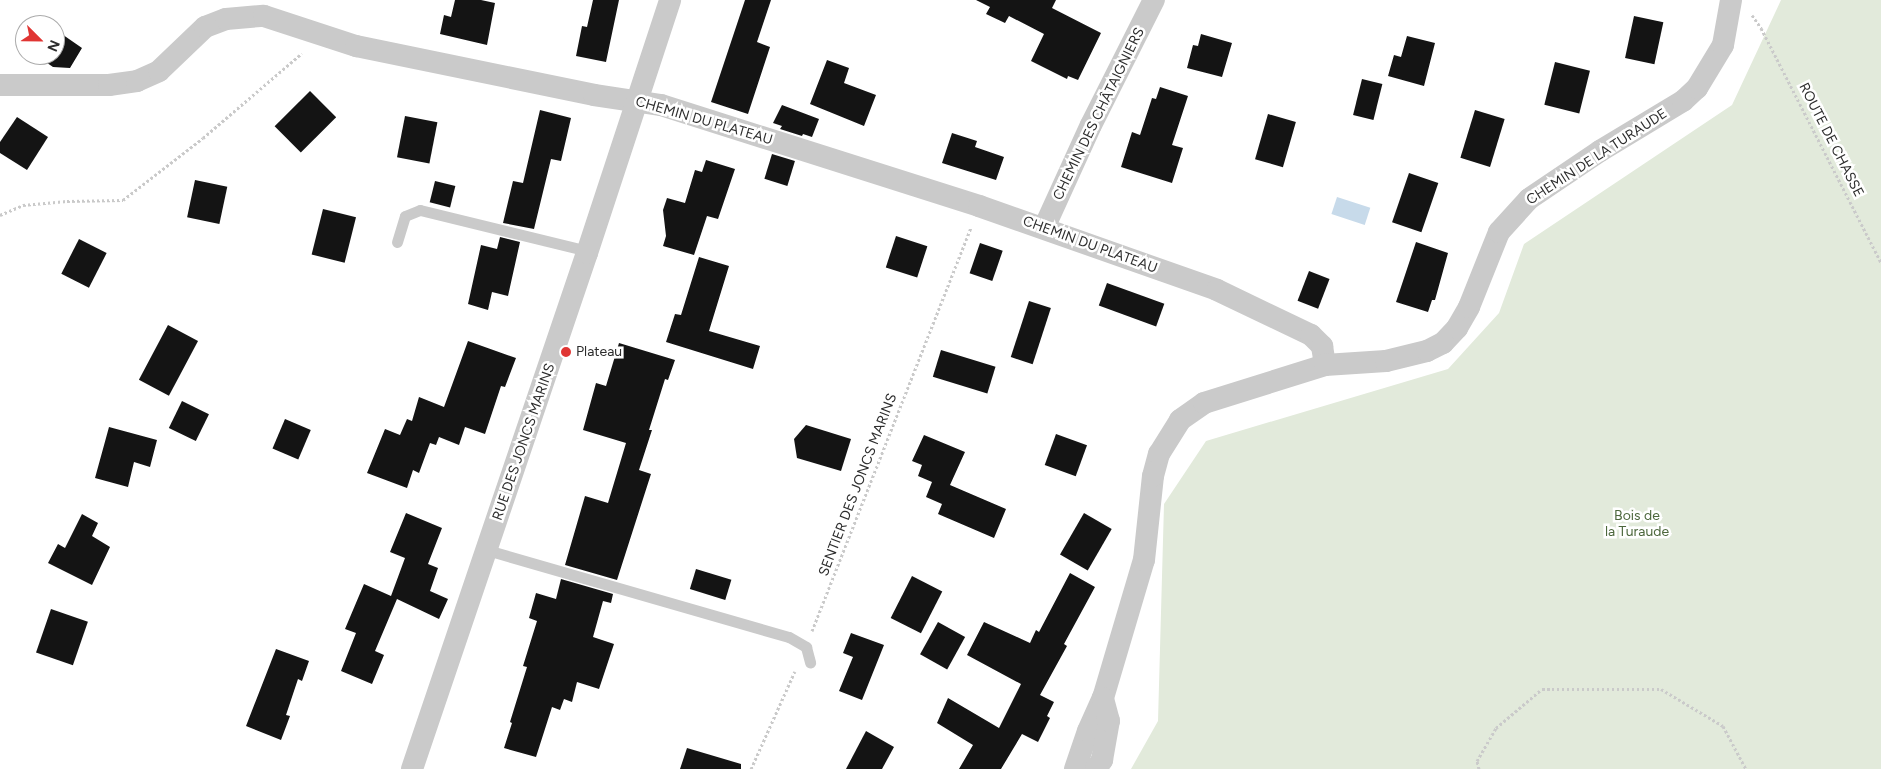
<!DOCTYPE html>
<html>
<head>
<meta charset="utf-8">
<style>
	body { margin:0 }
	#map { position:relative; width:1881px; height:769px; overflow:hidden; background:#fff; font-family:Figtree,sans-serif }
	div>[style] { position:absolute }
	.green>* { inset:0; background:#e2eadb }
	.water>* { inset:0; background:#c7daea; transform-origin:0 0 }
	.building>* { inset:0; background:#141414; transform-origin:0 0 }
	.path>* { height:3px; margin-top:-1.5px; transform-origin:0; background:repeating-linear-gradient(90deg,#cacaca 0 2.5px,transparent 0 5px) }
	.lane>* { height:11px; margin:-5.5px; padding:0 5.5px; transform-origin:5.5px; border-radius:5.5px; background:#cacaca }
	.street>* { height:22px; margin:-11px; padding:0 11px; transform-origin:11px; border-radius:11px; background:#cacaca }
	.dots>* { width:14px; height:14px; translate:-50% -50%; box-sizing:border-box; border:2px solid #fff; border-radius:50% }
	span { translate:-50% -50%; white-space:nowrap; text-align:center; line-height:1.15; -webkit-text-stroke:5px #fff; paint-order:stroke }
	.street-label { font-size:14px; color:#2d2d2d }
	.poi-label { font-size:14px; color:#2d2d2d }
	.left { translate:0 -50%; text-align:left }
	.park-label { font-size:14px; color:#4c673c }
	.north { position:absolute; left:15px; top:15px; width:50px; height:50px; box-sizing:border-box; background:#fff; border:1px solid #ababab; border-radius:50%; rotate:113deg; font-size:14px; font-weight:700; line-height:20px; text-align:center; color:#2d2d2d }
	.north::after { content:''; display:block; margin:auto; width:18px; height:22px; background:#e03533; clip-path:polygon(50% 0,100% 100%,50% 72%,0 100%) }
</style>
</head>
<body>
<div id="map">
	<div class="green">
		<div style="clip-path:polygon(1781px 0,1881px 0,1881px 769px,1131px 769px,1158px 721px,1164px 504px,1206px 441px,1448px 369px,1499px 313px,1524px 244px,1732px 105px)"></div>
	</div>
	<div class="water">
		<div style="left:1337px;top:197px;width:35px;height:18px;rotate:18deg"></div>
	</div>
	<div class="building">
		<div style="clip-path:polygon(455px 0,481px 0,495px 3px,487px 45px,440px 34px,444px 15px,451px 17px)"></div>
		<div style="clip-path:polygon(593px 0,619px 0,606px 62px,576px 56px,582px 26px,587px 27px)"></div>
		<div style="clip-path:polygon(745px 0,771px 0,757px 42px,770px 47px,748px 114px,711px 102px)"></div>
		<div style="clip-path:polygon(976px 0,1056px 0,1052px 8px,1101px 33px,1078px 80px,1068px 76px,1067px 79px,1031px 61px,1044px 34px,1009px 16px,1005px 23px,986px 14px,990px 7px)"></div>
		<div style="left:1634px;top:16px;width:30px;height:43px;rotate:12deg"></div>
		<div style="clip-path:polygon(56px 30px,82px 48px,70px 68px,53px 67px,37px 56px,55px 55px)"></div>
		<div style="clip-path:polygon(1201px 34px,1232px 43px,1222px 77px,1187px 68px,1193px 45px,1198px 46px)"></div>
		<div style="clip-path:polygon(1407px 36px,1435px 43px,1424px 86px,1388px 76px,1394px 55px,1401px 57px)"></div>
		<div style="clip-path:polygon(827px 60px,849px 68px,844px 83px,876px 95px,864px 126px,810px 104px)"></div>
		<div style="left:1555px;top:62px;width:36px;height:44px;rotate:14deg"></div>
		<div style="left:1362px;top:79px;width:21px;height:37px;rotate:14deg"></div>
		<div style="clip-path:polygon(1160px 87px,1188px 96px,1172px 145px,1183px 148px,1172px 183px,1121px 167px,1132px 132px,1140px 135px,1152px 98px,1156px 99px)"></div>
		<div style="left:310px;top:91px;width:37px;height:50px;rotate:45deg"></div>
		<div style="clip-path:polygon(782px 105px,819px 119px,812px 137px,803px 134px,802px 136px,780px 129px,782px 126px,773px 123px)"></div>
		<div style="clip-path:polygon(540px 110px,571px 118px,561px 161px,551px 159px,534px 229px,503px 223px,513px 181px,523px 183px)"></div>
		<div style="left:1475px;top:110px;width:31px;height:50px;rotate:17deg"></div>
		<div style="left:1268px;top:114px;width:29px;height:47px;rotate:16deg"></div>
		<div style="left:405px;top:116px;width:33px;height:42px;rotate:11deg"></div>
		<div style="clip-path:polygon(17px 117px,48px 137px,27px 170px,0 153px,0 142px)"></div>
		<div style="clip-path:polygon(952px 133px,977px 141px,975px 147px,1004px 157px,996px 180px,942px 163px)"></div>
		<div style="left:772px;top:154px;width:24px;height:26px;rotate:17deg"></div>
		<div style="clip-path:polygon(706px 160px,735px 169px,718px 219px,707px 216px,694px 255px,663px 246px,666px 236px,663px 210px,667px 198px,685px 203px,695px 170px,702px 172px)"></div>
		<div style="left:1409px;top:173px;width:31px;height:52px;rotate:19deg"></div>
		<div style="left:195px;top:180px;width:33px;height:38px;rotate:12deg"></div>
		<div style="left:435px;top:181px;width:21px;height:22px;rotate:14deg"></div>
		<div style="left:323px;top:209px;width:34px;height:47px;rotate:14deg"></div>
		<div style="left:896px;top:236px;width:33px;height:33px;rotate:18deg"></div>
		<div style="clip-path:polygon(500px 237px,520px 242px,508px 296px,492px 292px,488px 310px,468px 304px,481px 245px,497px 249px)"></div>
		<div style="left:79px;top:239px;width:31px;height:39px;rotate:27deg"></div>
		<div style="clip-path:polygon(1416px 242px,1448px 253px,1435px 300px,1432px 300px,1428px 312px,1396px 302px)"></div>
		<div style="left:980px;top:243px;width:24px;height:32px;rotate:19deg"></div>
		<div style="clip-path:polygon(699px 257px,729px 266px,709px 331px,760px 346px,753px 369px,666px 342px,675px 314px,681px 315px)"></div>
		<div style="left:1309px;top:271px;width:22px;height:32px;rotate:21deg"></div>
		<div style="left:1107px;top:283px;width:61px;height:24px;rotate:20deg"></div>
		<div style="left:1029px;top:301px;width:23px;height:59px;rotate:18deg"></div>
		<div style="left:168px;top:325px;width:34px;height:62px;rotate:28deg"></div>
		<div style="clip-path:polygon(468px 341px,516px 358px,505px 387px,501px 386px,485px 434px,465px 427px,459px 445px,439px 437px,436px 445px,430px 443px,419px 473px,413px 470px,407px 488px,367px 473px,385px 429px,400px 435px,407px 419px,412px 421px,419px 397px,444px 407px)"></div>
		<div style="clip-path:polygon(619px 343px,675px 360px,668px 380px,665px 379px,649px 430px,652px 430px,639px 470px,651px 474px,617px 580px,565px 565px,585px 496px,608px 503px,626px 443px,583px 430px,596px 383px,606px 386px)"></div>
		<div style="left:941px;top:350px;width:57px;height:28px;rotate:17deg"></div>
		<div style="left:182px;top:401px;width:30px;height:30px;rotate:26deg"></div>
		<div style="left:285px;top:419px;width:28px;height:32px;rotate:23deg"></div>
		<div style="clip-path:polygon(806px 425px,851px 439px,841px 471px,797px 458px,794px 439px)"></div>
		<div style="clip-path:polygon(109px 427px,157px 440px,150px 467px,134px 462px,128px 487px,95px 478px)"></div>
		<div style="left:1056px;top:434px;width:33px;height:33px;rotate:20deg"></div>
		<div style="clip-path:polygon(924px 435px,965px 452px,950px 485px,1006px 509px,994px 538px,938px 514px,942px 504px,926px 497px,932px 482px,918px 476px,922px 465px,912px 461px)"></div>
		<div style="clip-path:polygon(406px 513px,442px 528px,428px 564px,438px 568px,430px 591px,448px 599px,439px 619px,397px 599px,375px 651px,384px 655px,372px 684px,341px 671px,356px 633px,345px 629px,364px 584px,391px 596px,405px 558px,390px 552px)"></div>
		<div style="left:1084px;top:513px;width:32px;height:48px;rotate:30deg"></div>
		<div style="clip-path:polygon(82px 514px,98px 523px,92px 536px,110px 547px,92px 585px,48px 563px,58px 544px,65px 548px)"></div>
		<div style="left:696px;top:569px;width:37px;height:21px;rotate:17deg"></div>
		<div style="clip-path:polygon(1070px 573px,1095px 587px,1064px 644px,1067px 646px,1040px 695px,1054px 702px,1047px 716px,1050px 718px,1038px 742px,1022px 734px,1001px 769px,959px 769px,973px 745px,937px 723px,948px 698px,999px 728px,1021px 684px,967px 655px,984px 622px,1030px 643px,1036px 630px,1039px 632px)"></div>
		<div style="left:912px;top:576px;width:34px;height:47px;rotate:27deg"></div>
		<div style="clip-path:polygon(561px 579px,613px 594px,611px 603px,603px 601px,593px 637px,614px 644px,599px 689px,577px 682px,572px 702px,564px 699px,560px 710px,552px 707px,536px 757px,504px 748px,512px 723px,510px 722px,527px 667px,523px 666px,537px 621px,529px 618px,536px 593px,556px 599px)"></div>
		<div style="left:51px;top:609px;width:39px;height:46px;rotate:19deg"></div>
		<div style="left:938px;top:622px;width:31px;height:37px;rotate:29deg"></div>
		<div style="clip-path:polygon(851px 633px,884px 645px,862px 700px,839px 691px,853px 657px,843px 653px)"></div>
		<div style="clip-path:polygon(276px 649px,309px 661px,302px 681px,298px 679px,286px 715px,290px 716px,281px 740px,246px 726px)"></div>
		<div style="clip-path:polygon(866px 731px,894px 747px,882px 769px,846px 769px)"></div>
		<div style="clip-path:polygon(687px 748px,741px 764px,741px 769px,680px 769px)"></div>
	</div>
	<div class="path">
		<div style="left:1752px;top:15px;width:16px;rotate:55deg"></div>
		<div style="left:1761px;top:28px;width:264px;rotate:62.9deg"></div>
		<div style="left:0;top:215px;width:25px;rotate:-23deg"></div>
		<div style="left:23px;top:205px;width:44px;rotate:-5.2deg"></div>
		<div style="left:67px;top:201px;width:56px;rotate:-1deg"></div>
		<div style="left:123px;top:200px;width:101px;rotate:-37.8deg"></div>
		<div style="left:203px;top:138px;width:130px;rotate:-40.6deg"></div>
		<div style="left:812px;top:631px;width:434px;rotate:-68.5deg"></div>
		<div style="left:751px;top:769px;width:107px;rotate:-65.8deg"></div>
		<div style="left:1479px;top:769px;width:8px;rotate:-104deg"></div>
		<div style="left:1477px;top:761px;width:38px;rotate:-60deg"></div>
		<div style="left:1496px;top:728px;width:60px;rotate:-40.3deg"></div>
		<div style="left:1542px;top:689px;width:119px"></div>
		<div style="left:1661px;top:689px;width:72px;rotate:30.8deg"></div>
		<div style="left:1723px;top:726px;width:49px;rotate:61.9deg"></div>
	</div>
	<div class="lane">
		<div style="left:397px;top:242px;width:27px;rotate:-73deg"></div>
		<div style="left:405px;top:216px;width:16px;rotate:-22deg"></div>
		<div style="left:420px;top:210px;width:173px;rotate:13.7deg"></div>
		<div style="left:487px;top:550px;width:314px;rotate:16.1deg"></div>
		<div style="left:789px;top:637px;width:20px;rotate:30deg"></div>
		<div style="left:806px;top:647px;width:16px;rotate:75deg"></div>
	</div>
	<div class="street">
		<div style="left:0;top:85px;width:109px"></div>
		<div style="left:109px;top:85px;width:28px;rotate:-8deg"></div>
		<div style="left:137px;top:81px;width:24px;rotate:-24deg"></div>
		<div style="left:159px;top:71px;width:64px;rotate:-43.7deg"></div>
		<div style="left:205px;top:27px;width:22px;rotate:-21deg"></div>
		<div style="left:226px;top:19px;width:38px;rotate:-5deg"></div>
		<div style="left:264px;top:16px;width:97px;rotate:18.1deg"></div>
		<div style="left:356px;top:46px;width:243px;rotate:11.6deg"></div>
		<div style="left:594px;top:95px;width:68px;rotate:8.5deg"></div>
		<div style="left:661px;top:105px;width:334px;rotate:17.6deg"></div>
		<div style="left:979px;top:206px;width:252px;rotate:19.4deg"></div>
		<div style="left:1217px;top:290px;width:104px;rotate:25.6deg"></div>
		<div style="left:1311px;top:335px;width:16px;rotate:45deg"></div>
		<div style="left:1322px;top:346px;width:19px;rotate:81deg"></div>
		<div style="left:1044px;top:228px;width:113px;rotate:-65.5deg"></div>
		<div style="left:1091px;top:125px;width:140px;rotate:-63.3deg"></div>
		<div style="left:412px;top:769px;width:545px;rotate:-71.27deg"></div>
		<div style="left:587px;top:253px;width:266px;rotate:-71.8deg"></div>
		<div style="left:1075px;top:769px;width:40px;rotate:-71.1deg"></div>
		<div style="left:1088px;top:731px;width:36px;rotate:-66deg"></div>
		<div style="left:1103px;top:698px;width:144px;rotate:-73.5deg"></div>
		<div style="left:1144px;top:560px;width:84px;rotate:-83.9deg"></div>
		<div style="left:1153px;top:476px;width:23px;rotate:-75deg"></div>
		<div style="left:1159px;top:454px;width:40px;rotate:-58deg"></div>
		<div style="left:1180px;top:420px;width:29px;rotate:-35deg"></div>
		<div style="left:1204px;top:403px;width:127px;rotate:-17.4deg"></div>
		<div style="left:1325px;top:365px;width:61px;rotate:-3.8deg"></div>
		<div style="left:1386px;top:361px;width:42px;rotate:-13.7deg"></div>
		<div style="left:1427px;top:351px;width:18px;rotate:-27deg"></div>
		<div style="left:1443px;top:343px;width:21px;rotate:-47deg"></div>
		<div style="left:1457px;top:328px;width:24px;rotate:-60deg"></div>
		<div style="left:1469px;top:307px;width:81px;rotate:-68.2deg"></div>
		<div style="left:1499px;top:232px;width:45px;rotate:-47.7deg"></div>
		<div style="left:1529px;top:199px;width:86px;rotate:-34.1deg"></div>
		<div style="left:1600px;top:151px;width:97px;rotate:-31.1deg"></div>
		<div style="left:1683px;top:101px;width:19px;rotate:-43deg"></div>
		<div style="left:1697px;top:88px;width:50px;rotate:-58.8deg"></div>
		<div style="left:1723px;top:45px;width:46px;rotate:-79.9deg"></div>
		<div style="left:1096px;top:769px;width:11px;rotate:-56deg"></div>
		<div style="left:1102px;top:760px;width:40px;rotate:-80deg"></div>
		<div style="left:1109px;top:721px;width:24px;rotate:-105deg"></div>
	</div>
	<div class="dots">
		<div style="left:566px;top:352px;background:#e03533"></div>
	</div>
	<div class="street-label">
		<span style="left:1099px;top:114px;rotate:-64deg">CHEMIN DES CHÂTAIGNIERS</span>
		<span style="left:704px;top:121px;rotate:16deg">CHEMIN DU PLATEAU</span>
		<span style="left:1831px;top:140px;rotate:63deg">ROUTE DE CHASSE</span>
		<span style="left:1597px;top:157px;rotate:-33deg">CHEMIN DE LA TURAUDE</span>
		<span style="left:1090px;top:245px;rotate:20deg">CHEMIN DU PLATEAU</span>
		<span style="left:524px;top:442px;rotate:-71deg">RUE DES JONCS MARINS</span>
		<span style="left:858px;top:485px;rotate:-69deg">SENTIER DES JONCS MARINS</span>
	</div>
	<div class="poi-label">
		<span class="left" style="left:576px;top:352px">Plateau</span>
	</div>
	<div class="park-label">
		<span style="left:1637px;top:524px">Bois de<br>la Turaude</span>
	</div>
	<div class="north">N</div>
</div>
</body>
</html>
